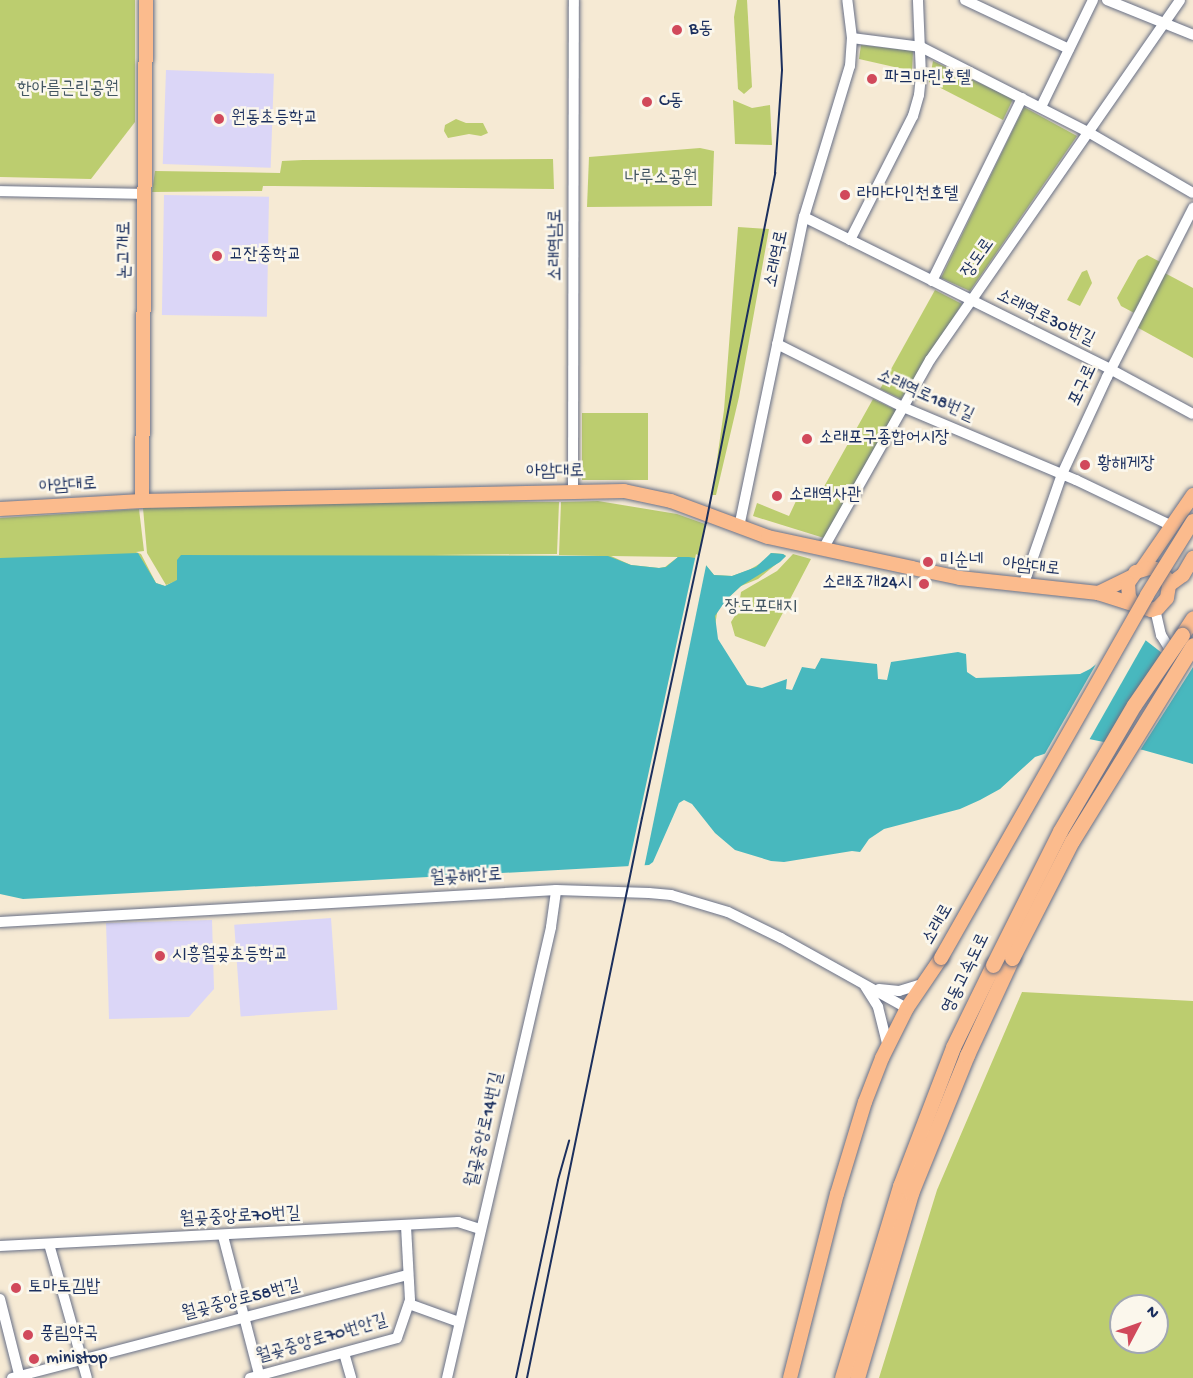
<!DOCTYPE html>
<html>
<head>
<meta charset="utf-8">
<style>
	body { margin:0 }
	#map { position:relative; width:1193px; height:1378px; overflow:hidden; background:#f6ead4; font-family:"Gochi Hand","Poor Story",sans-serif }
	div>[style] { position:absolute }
	.built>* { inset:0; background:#dbd6f7; transform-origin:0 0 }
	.green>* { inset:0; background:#bccd6f; transform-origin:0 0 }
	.water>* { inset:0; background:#48b8be }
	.pier>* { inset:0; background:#f6ead4 }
	.roads { filter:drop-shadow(0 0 2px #687087) drop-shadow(0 0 2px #687087) }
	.minor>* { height:10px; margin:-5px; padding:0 5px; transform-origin:5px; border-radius:5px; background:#fff }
	.major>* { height:14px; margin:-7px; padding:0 7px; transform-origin:7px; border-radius:7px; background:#fbbb8d }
	.highway>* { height:15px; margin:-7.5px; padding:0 7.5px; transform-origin:7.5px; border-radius:7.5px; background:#fbbb8d }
	.rail>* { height:2px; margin:-1px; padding:0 1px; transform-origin:1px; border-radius:1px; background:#1b2f5e }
	.bridges { filter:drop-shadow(0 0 2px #687087) drop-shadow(0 0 2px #687087) }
	.major-bridge>* { height:14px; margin:-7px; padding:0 7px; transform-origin:7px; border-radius:7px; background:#fbbb8d }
	.highway-bridge>* { height:15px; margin:-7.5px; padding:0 7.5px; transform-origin:7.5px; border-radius:7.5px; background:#fbbb8d }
	.dots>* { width:16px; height:16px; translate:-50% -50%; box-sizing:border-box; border:3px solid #fbf7ec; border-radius:50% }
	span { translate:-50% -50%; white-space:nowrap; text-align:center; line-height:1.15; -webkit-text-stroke:5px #fbf7ec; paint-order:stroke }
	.poi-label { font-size:18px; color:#1b2f5e }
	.left { translate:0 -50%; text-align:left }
	.right { translate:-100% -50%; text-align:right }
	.park-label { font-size:18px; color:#435662 }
	.street-label { font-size:18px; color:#1b2f5e }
	.north { position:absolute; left:1109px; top:1294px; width:60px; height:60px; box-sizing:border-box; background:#fbf7ec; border:2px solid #a1a7b3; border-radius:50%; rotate:49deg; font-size:16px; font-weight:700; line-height:24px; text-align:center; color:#1b2f5e }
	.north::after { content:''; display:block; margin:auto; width:21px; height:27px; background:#d1495b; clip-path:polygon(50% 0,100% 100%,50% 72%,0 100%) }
</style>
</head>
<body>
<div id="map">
	<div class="built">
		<div style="left:166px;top:70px;width:108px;height:94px;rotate:2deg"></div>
		<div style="left:164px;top:195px;width:105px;height:120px;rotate:1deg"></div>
		<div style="left:331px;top:918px;width:92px;height:97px;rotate:86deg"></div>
		<div style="clip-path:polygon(212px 920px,214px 989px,189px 1017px,109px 1019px,106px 923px)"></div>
	</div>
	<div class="green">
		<div style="clip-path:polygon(0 0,135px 0,135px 122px,91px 179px,0 177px)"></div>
		<div style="clip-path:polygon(737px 0,747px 0,752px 87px,744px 94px,738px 89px,734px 17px)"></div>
		<div style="clip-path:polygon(861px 45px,913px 51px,912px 71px,859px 59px)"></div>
		<div style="clip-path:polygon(933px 61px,1013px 99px,1003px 120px,929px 82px)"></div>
		<div style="clip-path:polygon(733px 100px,752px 108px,770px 105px,772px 145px,735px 144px)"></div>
		<div style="clip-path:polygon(1024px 107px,1077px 136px,970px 291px,941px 278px)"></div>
		<div style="clip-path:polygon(456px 119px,466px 123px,483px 123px,488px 133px,481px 136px,469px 134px,448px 138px,444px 131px,445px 125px)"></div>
		<div style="clip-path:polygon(700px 148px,714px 151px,712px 206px,587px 207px,589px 157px)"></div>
		<div style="clip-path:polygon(553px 159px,554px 189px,273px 186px,263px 186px,262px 191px,152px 192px,155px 171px,280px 173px,282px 161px,303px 160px)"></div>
		<div style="clip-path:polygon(738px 227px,769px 229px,739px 397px,716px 495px,712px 495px,724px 410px)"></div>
		<div style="clip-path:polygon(1147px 255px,1164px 264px,1161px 271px,1193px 288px,1193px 358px,1133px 325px,1138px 315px,1121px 306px,1117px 298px,1138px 260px)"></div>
		<div style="clip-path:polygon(1087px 270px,1092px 283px,1080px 306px,1067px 300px,1082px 272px)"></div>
		<div style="clip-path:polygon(935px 290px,962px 304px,901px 399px,880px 389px)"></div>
		<div style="clip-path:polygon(873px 399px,896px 410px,824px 538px,753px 516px,757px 503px,789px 516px,803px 486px,821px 492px)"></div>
		<div style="left:582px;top:413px;width:66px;height:67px"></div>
		<div style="clip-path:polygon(evenodd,442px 501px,559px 502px,557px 554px,431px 555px,601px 556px,559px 555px,561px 502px,598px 501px,677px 514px,705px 524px,699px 557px,714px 575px,732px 576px,749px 570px,766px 560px,771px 553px,783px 554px,786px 556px,758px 579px,741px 586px,718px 607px,715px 626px,0 626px,0 518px,139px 509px,144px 551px,136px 552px,141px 554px,156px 583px,165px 586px,176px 581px,166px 585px,147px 553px,143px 508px,442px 501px,611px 556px,678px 557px,665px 567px,659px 568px,631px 565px,611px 556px)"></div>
		<div style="clip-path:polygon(793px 554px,811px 559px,765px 647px,735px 636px,731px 622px,738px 611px,741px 592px,777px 571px)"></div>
		<div style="clip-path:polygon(evenodd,1022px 992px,1193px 1001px,1193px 1378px,879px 1378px,937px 1190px,1022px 992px,1121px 1306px,1157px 1306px,1157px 1342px,1121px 1342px,1121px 1306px)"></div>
	</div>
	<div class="water">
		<div style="clip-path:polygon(138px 553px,156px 583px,165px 586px,177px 580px,177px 560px,181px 555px,608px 556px,631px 565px,659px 568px,666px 567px,678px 557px,689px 557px,701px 559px,714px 575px,732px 576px,756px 567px,771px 553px,783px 554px,786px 556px,780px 562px,741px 586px,726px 600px,715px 616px,718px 639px,747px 685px,762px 688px,787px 679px,786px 689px,792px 690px,802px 667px,815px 669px,821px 658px,877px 664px,878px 679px,887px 680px,891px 662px,958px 652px,966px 654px,967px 672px,976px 678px,1080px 674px,1090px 669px,1130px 638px,1144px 639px,1162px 653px,1193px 660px,1193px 764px,1143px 750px,1089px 739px,1035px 757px,1000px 789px,980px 800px,960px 809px,884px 829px,869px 839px,860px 852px,852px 851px,784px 862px,771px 861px,735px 850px,715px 833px,692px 804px,684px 800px,679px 803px,653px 862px,649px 865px,23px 899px,0 894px,0 558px)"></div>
	</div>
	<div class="pier">
		<div style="clip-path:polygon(696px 554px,707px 561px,644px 868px,628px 868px)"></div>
		<div style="clip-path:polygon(1134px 633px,1147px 638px,1088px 742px,1043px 757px,1099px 659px)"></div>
		<div style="clip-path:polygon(1163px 650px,1193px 657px,1193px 667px,1139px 752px,1104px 744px)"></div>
	</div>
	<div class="roads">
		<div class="minor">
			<div style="left:965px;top:0;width:115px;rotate:25.2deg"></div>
			<div style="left:1107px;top:0;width:93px;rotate:22.1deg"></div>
			<div style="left:852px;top:38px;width:70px;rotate:7.4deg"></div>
			<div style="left:921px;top:47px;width:187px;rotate:27deg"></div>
			<div style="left:1088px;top:132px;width:121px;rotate:30.2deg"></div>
			<div style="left:1041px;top:107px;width:119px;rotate:-64.1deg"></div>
			<div style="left:0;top:191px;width:144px;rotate:1.2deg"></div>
			<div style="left:804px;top:217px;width:342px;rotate:26.4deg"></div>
			<div style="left:1110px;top:369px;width:94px;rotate:28.5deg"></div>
			<div style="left:850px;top:240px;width:139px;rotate:-63.1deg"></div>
			<div style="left:913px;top:116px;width:22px;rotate:-74deg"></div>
			<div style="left:919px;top:95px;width:19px;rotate:-84deg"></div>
			<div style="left:921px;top:76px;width:76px;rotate:-92.3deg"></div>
			<div style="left:932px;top:281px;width:204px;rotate:-63.8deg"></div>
			<div style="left:777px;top:344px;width:141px;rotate:26.6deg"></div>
			<div style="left:903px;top:407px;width:188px;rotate:22.9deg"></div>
			<div style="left:1076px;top:480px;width:106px;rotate:25.6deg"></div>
			<div style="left:573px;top:490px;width:490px;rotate:-89.9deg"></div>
			<div style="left:739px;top:527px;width:317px;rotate:-78.2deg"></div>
			<div style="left:804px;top:217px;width:158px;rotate:-73.1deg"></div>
			<div style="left:850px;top:66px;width:28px;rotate:-86deg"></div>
			<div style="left:852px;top:38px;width:38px;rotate:-97deg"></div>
			<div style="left:823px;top:549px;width:217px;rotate:-60.5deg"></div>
			<div style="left:930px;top:360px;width:438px;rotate:-55.2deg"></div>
			<div style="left:1023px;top:586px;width:119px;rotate:-70.8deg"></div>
			<div style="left:1062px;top:474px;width:107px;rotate:-65.1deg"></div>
			<div style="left:1107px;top:377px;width:190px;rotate:-63deg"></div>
			<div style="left:1155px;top:609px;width:27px;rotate:77deg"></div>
			<div style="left:1161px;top:635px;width:13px;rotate:58deg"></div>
			<div style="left:1168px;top:646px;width:11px;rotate:22deg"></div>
			<div style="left:0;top:922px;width:557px;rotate:-3.29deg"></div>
			<div style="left:556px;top:890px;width:93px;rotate:1.8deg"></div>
			<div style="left:649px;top:893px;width:22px;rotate:5deg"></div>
			<div style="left:671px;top:895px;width:59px;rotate:16.6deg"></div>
			<div style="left:728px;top:912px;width:59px;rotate:26.1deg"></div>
			<div style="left:781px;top:938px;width:144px;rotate:29.1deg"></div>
			<div style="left:865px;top:986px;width:25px;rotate:58deg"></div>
			<div style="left:878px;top:1007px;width:41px;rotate:76deg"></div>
			<div style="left:879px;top:989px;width:20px;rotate:6deg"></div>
			<div style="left:899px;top:991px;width:24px;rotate:-17deg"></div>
			<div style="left:223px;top:1236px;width:147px;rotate:75.4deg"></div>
			<div style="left:49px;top:1244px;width:139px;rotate:74.2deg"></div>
			<div style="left:0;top:1246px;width:459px;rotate:-3deg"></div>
			<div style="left:458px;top:1222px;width:23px;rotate:18deg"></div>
			<div style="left:0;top:1299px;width:81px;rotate:75.8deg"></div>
			<div style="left:409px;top:1304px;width:53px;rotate:19.8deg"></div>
			<div style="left:344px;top:1353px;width:26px;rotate:74deg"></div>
			<div style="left:12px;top:1378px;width:409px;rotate:-14.6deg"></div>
			<div style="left:250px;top:1378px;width:152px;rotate:-15.2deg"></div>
			<div style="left:397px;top:1338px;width:40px;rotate:-71.1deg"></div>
			<div style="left:410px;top:1300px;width:75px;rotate:-93.1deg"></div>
			<div style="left:447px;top:1378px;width:463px;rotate:-77deg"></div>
			<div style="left:551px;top:927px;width:37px;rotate:-82deg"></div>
		</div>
		<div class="major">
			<div style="left:142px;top:501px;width:501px;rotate:-89.54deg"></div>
			<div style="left:0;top:509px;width:142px;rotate:-3.2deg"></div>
			<div style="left:142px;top:501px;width:482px;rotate:-1.2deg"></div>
			<div style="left:624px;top:491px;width:48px;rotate:12deg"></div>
			<div style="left:671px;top:501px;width:103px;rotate:20.4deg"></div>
			<div style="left:768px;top:537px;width:147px;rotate:12.1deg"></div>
			<div style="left:912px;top:568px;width:49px;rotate:11.8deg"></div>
			<div style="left:960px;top:578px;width:139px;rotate:6.2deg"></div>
			<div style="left:1142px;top:569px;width:90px;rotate:-55.4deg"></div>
			<div style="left:1131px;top:577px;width:37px;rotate:154deg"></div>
			<div style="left:1098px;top:593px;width:56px;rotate:17.8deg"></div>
			<div style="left:1151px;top:610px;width:7px;rotate:-16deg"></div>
			<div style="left:1158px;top:608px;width:13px;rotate:-48deg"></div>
			<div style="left:1167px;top:598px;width:13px;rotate:-81deg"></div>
			<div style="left:1169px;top:585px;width:8px;rotate:-113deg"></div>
			<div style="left:1166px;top:578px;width:13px;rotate:-138deg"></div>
			<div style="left:1156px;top:569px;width:7px;rotate:-172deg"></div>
			<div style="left:1149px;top:568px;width:14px;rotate:163deg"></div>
			<div style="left:1136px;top:572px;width:14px;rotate:126deg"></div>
			<div style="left:1128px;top:583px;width:14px;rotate:86deg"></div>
			<div style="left:1129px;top:597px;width:7px;rotate:56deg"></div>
			<div style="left:1169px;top:585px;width:17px;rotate:-36deg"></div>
			<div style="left:1183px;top:575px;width:20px;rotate:-60deg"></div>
			<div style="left:790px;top:1378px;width:190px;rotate:-75.7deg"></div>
			<div style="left:837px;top:1194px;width:96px;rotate:-73.1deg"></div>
			<div style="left:865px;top:1102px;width:47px;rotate:-68.9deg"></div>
			<div style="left:882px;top:1058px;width:56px;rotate:-63.4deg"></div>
			<div style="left:907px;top:1008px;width:60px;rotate:-55.8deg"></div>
		</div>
		<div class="highway">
			<div style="left:1182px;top:635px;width:20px;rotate:-57deg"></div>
			<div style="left:842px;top:1378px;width:201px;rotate:-73.2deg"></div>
			<div style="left:900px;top:1186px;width:149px;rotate:-69.1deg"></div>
			<div style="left:953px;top:1047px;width:91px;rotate:-64deg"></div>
			<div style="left:857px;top:1378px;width:193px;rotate:-73.7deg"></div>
			<div style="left:911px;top:1193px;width:149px;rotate:-67.9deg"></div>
			<div style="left:967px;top:1055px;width:107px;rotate:-65.1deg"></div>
		</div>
	</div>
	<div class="rail">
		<div style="left:516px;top:1378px;width:202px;rotate:-78deg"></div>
		<div style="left:558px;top:1180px;width:41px;rotate:-74.2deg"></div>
		<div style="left:527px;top:1378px;width:572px;rotate:-78.4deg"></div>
		<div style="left:642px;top:818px;width:302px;rotate:-77.8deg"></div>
		<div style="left:706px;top:523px;width:357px;rotate:-78.8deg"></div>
		<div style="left:775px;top:173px;width:103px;rotate:-86.1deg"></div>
		<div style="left:782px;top:70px;width:70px;rotate:-92.5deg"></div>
	</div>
	<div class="bridges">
		<div class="major-bridge">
			<div style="left:941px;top:958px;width:417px;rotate:-60.4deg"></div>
			<div style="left:1147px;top:595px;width:87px;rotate:-58.1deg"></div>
		</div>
		<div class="highway-bridge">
			<div style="left:1012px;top:958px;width:131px;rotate:-62.9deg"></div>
			<div style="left:1072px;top:841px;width:230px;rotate:-58.3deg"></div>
			<div style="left:993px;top:965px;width:150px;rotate:-63.4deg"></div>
			<div style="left:1060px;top:831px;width:146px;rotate:-59.6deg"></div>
			<div style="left:1134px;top:705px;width:85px;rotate:-55.6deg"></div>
		</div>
	</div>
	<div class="dots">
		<div style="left:677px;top:30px;background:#d1495b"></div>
		<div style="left:872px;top:79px;background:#d1495b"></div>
		<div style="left:647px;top:102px;background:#d1495b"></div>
		<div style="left:219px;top:119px;background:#d1495b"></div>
		<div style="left:845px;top:195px;background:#d1495b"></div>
		<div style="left:217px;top:256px;background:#d1495b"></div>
		<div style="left:807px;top:439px;background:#d1495b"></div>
		<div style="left:1085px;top:465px;background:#d1495b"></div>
		<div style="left:777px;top:496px;background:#d1495b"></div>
		<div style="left:928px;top:562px;background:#d1495b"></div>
		<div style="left:924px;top:584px;background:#d1495b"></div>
		<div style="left:160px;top:956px;background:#d1495b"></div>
		<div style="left:16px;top:1288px;background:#d1495b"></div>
		<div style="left:28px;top:1335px;background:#d1495b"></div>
		<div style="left:34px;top:1359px;background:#d1495b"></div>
	</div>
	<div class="poi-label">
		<span class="left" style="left:689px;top:30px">B동</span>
		<span class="left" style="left:884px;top:79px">파크마린호텔</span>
		<span class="left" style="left:659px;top:102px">C동</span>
		<span class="left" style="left:231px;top:119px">원동초등학교</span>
		<span class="left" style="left:857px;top:195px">라마다인천호텔</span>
		<span class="left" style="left:229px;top:256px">고잔중학교</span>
		<span class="left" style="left:819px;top:439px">소래포구종합어시장</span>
		<span class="left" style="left:1097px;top:465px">황해게장</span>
		<span class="left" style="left:789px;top:496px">소래역사관</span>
		<span class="left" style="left:940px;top:562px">미순네</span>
		<span class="right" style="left:912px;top:584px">소래조개24시</span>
		<span class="left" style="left:172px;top:956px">시흥월곶초등학교</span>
		<span class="left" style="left:28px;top:1288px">토마토김밥</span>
		<span class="left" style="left:40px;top:1335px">풍림약국</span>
		<span class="left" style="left:46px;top:1359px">ministop</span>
	</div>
	<div class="park-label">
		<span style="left:68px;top:90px">한아름근린공원</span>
		<span style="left:661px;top:179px">나루소공원</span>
		<span style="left:761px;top:608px">장도포대지</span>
	</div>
	<div class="street-label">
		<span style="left:557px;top:245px;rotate:-90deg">소래역남로</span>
		<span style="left:126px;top:250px;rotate:-90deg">논고개로</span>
		<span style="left:778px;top:259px;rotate:-78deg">소래역로</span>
		<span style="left:979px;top:259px;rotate:-55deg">장도로</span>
		<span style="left:1045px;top:319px;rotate:26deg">소래역로30번길</span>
		<span style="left:1084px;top:386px;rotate:-65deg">포구로</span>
		<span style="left:925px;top:397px;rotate:24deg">소래역로18번길</span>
		<span style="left:555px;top:473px;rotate:-1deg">아암대로</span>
		<span style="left:68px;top:487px;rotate:-4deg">아암대로</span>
		<span style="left:1031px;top:568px;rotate:6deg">아암대로</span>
		<span style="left:466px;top:878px;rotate:-3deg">월곶해안로</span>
		<span style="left:939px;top:925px;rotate:-60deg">소래로</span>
		<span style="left:967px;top:974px;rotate:-64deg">영동고속도로</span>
		<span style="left:486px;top:1130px;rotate:-77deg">월곶중앙로14번길</span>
		<span style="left:240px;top:1218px;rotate:-3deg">월곶중앙로70번길</span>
		<span style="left:241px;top:1301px;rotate:-14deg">월곶중앙로58번길</span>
		<span style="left:322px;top:1340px;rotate:-16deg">월곶중앙로70번안길</span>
	</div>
	<div class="north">N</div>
</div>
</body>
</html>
